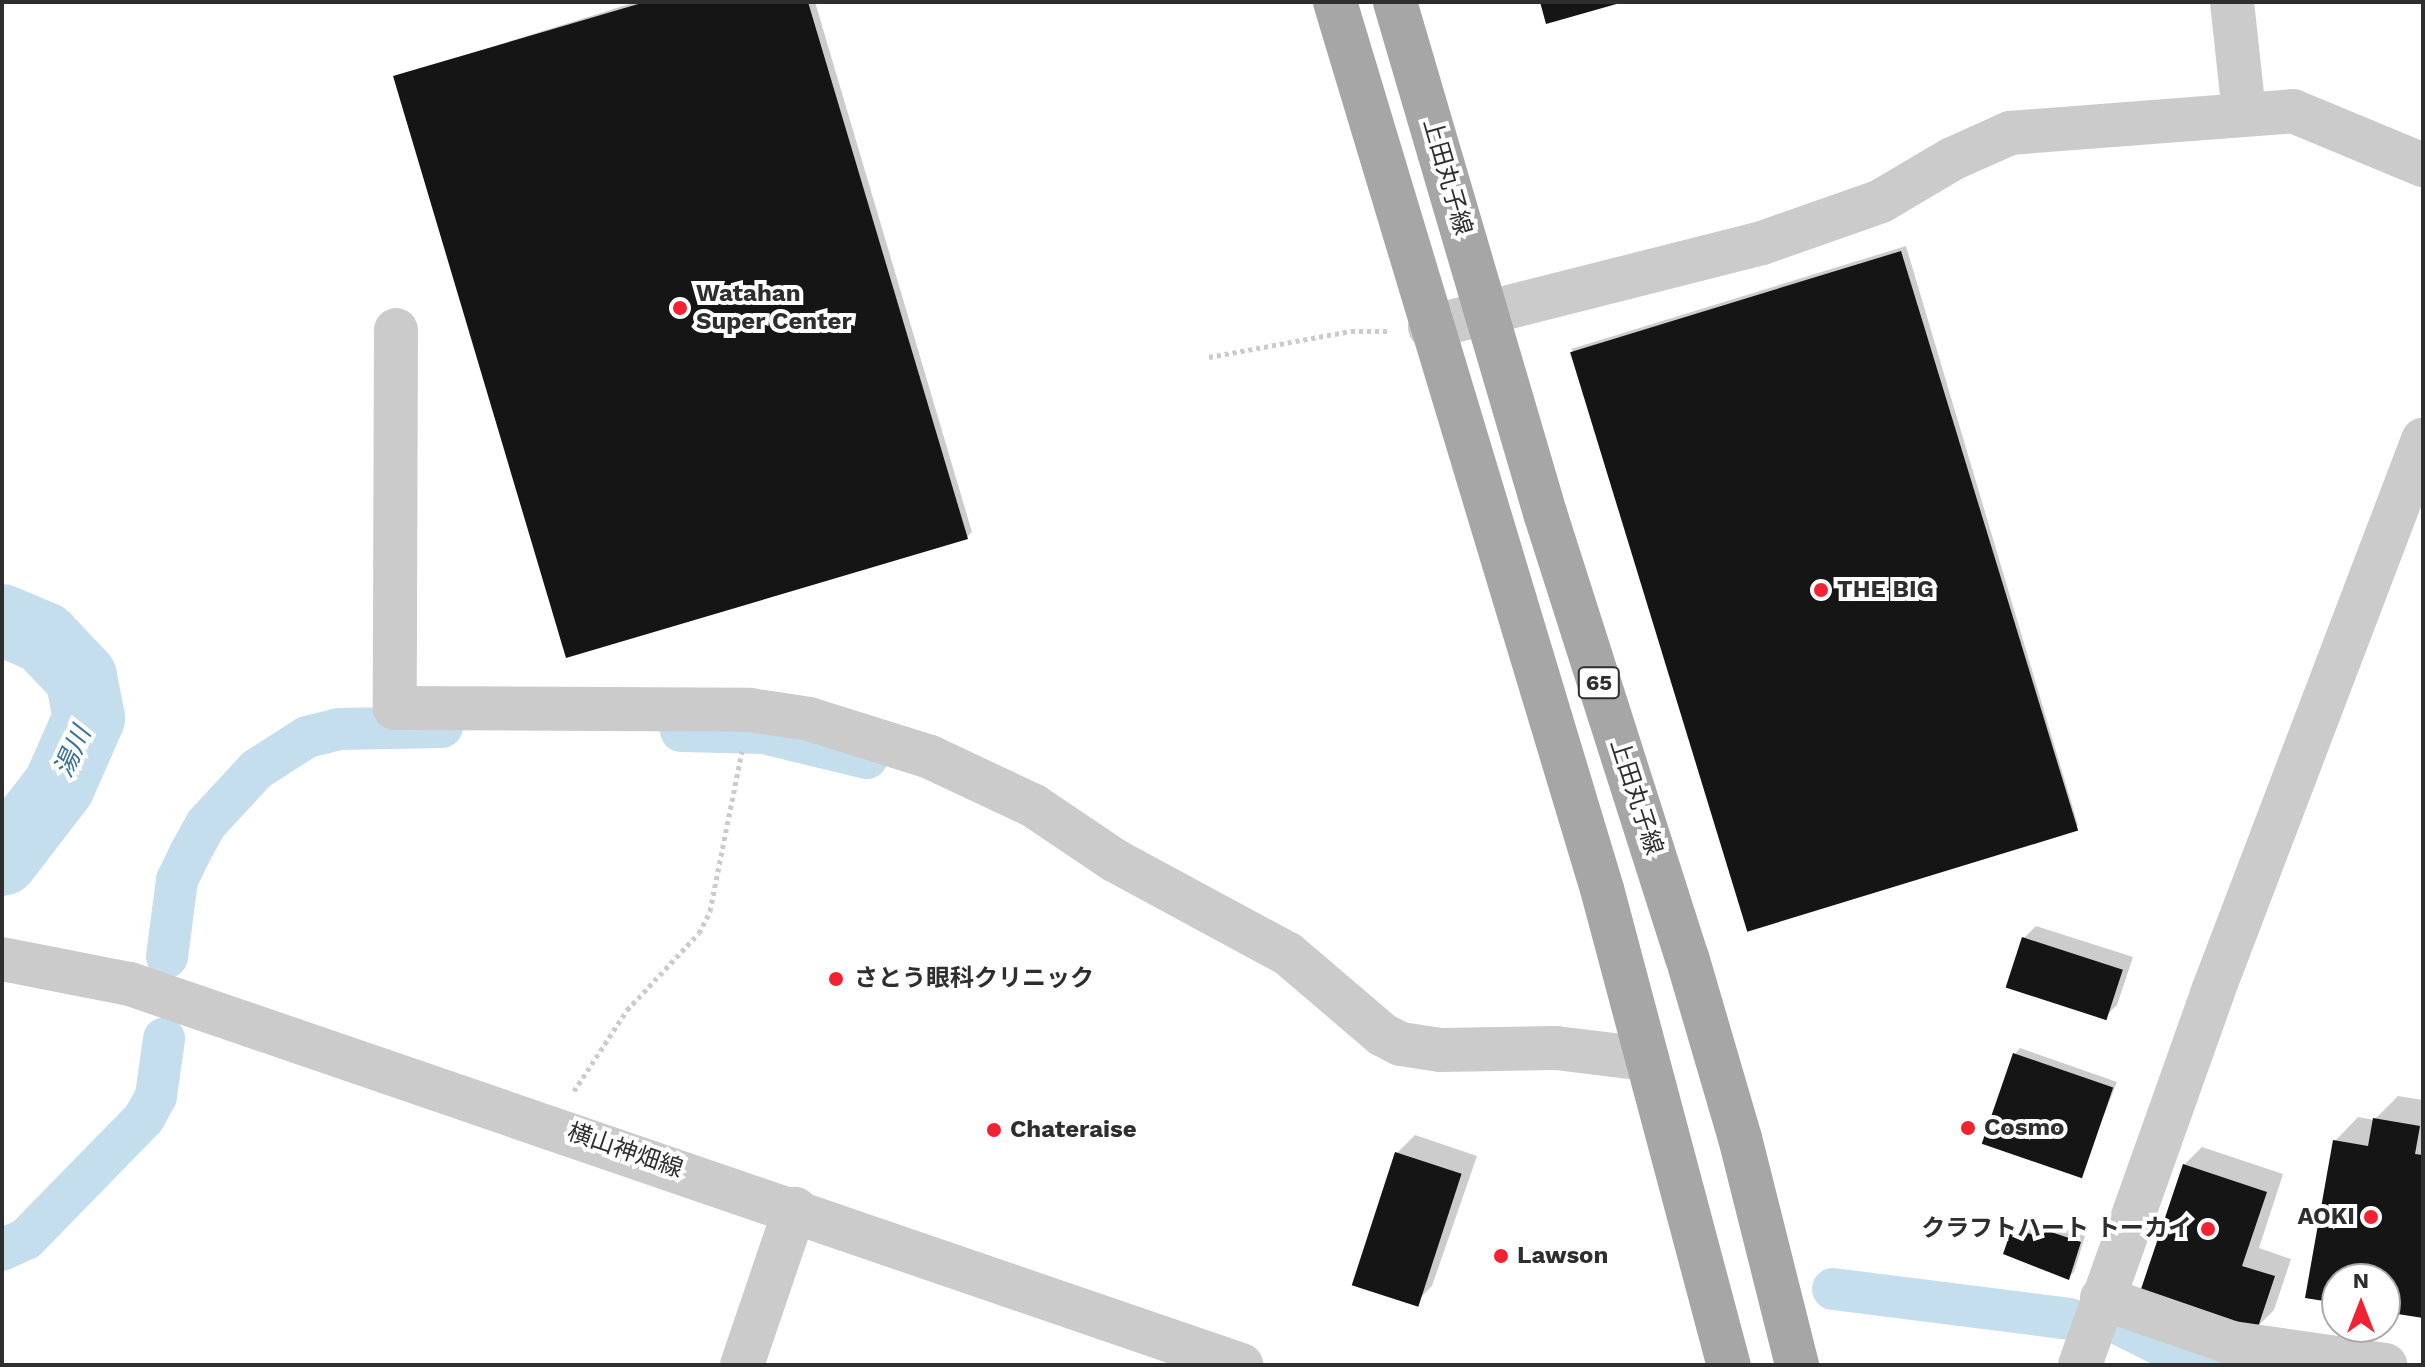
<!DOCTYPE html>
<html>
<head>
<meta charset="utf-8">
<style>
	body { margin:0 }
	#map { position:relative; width:2425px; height:1367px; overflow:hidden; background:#fff; font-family:"Work Sans","Noto Sans JP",sans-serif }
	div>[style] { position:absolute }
	.shadow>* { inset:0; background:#0003 }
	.canal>* { height:42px; margin:-21px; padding:0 21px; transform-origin:21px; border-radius:21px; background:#c5deee }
	.river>* { height:72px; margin:-36px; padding:0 36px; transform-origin:36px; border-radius:36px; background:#c5deee }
	.building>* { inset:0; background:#151515; transform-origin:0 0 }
	.path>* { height:5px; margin-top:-2.5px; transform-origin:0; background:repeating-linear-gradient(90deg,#cbcbcb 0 4px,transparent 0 8px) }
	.minor>* { height:44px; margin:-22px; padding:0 22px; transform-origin:22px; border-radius:22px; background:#cbcbcb }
	.major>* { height:44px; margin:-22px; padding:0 22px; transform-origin:22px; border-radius:22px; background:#a6a6a6 }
	.dots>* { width:22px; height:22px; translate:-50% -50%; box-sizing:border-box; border:4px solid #fff; border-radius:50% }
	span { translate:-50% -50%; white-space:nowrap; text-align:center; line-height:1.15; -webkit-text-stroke:8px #fff; paint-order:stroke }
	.shield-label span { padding:2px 6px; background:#fff; border:2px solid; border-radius:6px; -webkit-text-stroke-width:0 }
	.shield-label { font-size:22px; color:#2e2e2e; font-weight:700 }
	.street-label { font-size:24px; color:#2e2e2e }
	.poi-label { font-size:24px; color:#2e2e2e; font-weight:700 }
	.left { translate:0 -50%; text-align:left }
	.right { translate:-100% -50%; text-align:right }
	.water-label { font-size:26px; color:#367196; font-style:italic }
	.frame { position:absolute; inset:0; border:4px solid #2e2e2e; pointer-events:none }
	.north { position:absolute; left:2321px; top:1263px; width:80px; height:80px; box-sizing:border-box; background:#fff; border:2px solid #ababab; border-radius:50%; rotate:0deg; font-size:22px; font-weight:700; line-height:32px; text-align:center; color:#2e2e2e }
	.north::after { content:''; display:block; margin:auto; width:28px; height:36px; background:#f32232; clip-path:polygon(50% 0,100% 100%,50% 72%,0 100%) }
</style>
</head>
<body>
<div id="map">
	<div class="shadow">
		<div style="clip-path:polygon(636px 2px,815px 2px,972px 532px,967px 537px,395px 77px)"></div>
		<div style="clip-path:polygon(1906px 246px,2078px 825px,2073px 830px,1571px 349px)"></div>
		<div style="clip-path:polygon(2036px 926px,2133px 957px,2117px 1005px,2105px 1017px,2024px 938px)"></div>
		<div style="clip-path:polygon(2020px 1048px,2117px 1082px,2080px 1176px,2015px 1054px)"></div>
		<div style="clip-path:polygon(2398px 1096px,2423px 1100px,2423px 1316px,2385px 1310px,2385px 1279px,2337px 1279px,2337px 1301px,2335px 1141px,2358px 1117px,2374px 1120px)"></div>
		<div style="clip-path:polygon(1415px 1135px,1477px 1156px,1432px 1286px,1414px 1304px,1397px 1153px)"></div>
		<div style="clip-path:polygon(2202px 1147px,2283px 1174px,2259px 1248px,2291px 1259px,2274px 1310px,2256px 1328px,2184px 1165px)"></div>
		<div style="clip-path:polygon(2019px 1224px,2046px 1232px,2052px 1226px,2085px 1236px,2074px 1272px,2068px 1277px,2013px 1229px)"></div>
	</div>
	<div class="canal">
		<div style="left:681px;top:731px;width:82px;rotate:1.4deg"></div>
		<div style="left:763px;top:733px;width:107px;rotate:13.5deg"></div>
		<div style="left:167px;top:957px;width:78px;rotate:-82.6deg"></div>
		<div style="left:177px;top:880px;width:30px;rotate:-64deg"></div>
		<div style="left:190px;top:853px;width:33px;rotate:-61deg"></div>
		<div style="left:206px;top:824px;width:75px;rotate:-47.2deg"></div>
		<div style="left:257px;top:769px;width:59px;rotate:-32.6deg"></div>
		<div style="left:307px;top:737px;width:33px;rotate:-14deg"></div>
		<div style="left:339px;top:729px;width:103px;rotate:-1.1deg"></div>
		<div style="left:2px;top:1250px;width:26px;rotate:-25deg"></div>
		<div style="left:26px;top:1239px;width:169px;rotate:-45.7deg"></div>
		<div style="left:144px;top:1118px;width:25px;rotate:-61deg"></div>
		<div style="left:156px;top:1096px;width:58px;rotate:-82deg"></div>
		<div style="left:1833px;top:1289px;width:238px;rotate:7.2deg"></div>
		<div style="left:2121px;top:1325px;width:49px;rotate:26.6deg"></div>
		<div style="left:2165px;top:1347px;width:66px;rotate:15.7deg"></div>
	</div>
	<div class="river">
		<div style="left:2px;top:620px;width:46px;rotate:23.2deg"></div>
		<div style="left:44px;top:638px;width:54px;rotate:46.5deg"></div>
		<div style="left:81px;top:677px;width:42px;rotate:79deg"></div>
		<div style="left:89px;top:718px;width:74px;rotate:113.8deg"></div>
		<div style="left:59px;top:786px;width:93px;rotate:127.6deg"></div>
	</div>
	<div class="building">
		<div style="clip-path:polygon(645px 2px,808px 2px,968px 539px,566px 658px,393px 76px)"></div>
		<div style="clip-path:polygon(1540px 2px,1620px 2px,1620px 3px,1546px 24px)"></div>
		<div style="left:1901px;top:251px;width:606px;height:346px;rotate:73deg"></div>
		<div style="left:2022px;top:937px;width:106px;height:53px;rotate:18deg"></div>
		<div style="left:2013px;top:1053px;width:106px;height:96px;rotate:19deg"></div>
		<div style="clip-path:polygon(2373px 1118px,2420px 1126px,2415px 1154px,2423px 1155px,2423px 1318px,2385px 1312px,2385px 1279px,2337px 1279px,2337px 1303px,2305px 1298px,2333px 1140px,2368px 1146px)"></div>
		<div style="left:1395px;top:1152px;width:70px;height:140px;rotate:18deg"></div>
		<div style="clip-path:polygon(2183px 1164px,2267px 1192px,2242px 1266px,2275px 1276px,2257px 1330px,2140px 1292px)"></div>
		<div style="clip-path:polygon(2012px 1228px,2043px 1238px,2045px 1230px,2081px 1242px,2069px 1280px,2003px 1254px)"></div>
	</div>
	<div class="path">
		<div style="left:1209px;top:357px;width:144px;rotate:-10.4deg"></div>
		<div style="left:1351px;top:331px;width:38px"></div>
		<div style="left:574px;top:1091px;width:97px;rotate:-56.8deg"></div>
		<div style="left:627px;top:1010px;width:105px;rotate:-46.9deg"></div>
		<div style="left:699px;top:933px;width:25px;rotate:-63deg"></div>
		<div style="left:710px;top:911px;width:163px;rotate:-78.7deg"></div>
	</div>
	<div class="minor">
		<div style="left:2232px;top:2px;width:112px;rotate:83.8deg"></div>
		<div style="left:1430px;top:327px;width:342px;rotate:-14.2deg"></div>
		<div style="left:1762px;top:243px;width:126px;rotate:-19.4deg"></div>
		<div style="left:1881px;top:201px;width:82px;rotate:-30.6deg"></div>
		<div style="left:1952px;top:159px;width:64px;rotate:-24.1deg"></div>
		<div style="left:2010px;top:133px;width:284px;rotate:-4.4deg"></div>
		<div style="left:2293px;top:111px;width:141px;rotate:22.6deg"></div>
		<div style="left:396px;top:330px;width:378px;rotate:90.2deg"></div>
		<div style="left:395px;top:708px;width:355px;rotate:0.3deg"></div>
		<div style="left:750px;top:710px;width:60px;rotate:8.7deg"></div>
		<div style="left:809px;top:719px;width:127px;rotate:17.4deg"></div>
		<div style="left:930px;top:757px;width:115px;rotate:25.2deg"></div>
		<div style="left:1034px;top:806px;width:97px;rotate:34deg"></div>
		<div style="left:1114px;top:860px;width:198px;rotate:28.4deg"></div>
		<div style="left:1288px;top:954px;width:125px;rotate:40.5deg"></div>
		<div style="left:1383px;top:1035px;width:20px;rotate:27deg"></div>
		<div style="left:1401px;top:1044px;width:40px;rotate:8.5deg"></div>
		<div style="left:1441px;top:1050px;width:115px;rotate:-1deg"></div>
		<div style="left:1556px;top:1048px;width:92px;rotate:6.9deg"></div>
		<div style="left:2px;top:959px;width:130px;rotate:11.1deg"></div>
		<div style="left:130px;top:984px;width:1175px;rotate:18.93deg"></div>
		<div style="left:2102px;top:1298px;width:138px;rotate:19.1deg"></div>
		<div style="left:2232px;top:1343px;width:155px;rotate:8.2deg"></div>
		<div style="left:742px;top:1365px;width:165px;rotate:-71.2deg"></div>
		<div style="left:2080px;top:1365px;width:397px;rotate:-70.4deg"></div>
		<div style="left:2213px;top:991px;width:590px;rotate:-69.14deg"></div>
	</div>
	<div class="major">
		<div style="left:1335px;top:2px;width:926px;rotate:73.25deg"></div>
		<div style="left:1602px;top:889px;width:493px;rotate:75.1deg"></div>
		<div style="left:1395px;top:2px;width:533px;rotate:73.64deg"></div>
		<div style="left:1545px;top:513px;width:466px;rotate:72.3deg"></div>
		<div style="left:1687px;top:957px;width:189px;rotate:73.7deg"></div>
		<div style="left:1740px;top:1138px;width:234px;rotate:75.9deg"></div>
	</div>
	<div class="dots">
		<div style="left:680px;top:308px;background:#f32232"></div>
		<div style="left:1821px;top:590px;background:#f32232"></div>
		<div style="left:836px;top:979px;background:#f32232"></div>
		<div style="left:1968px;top:1128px;background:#f32232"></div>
		<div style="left:994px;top:1130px;background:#f32232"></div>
		<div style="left:2371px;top:1217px;background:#f32232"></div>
		<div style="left:2208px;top:1229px;background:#f32232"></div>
		<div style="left:1501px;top:1256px;background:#f32232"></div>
	</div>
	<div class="shield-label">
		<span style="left:1599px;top:683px">65</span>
	</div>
	<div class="street-label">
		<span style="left:1447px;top:177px;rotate:74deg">上田丸子線</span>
		<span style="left:1636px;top:797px;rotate:72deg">上田丸子線</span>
		<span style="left:625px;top:1151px;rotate:19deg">横山神畑線</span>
	</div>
	<div class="poi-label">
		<span class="left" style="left:696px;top:308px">Watahan<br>Super Center</span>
		<span class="left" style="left:1837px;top:590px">THE BIG</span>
		<span class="left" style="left:854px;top:979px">さとう眼科クリニック</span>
		<span class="left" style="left:1984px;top:1128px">Cosmo</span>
		<span class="left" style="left:1010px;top:1130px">Chateraise</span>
		<span class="right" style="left:2355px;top:1217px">AOKI</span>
		<span class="right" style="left:2192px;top:1229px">クラフトハート トーカイ</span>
		<span class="left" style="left:1517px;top:1256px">Lawson</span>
	</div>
	<div class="water-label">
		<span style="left:73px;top:752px;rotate:-66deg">湯川</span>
	</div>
	<div class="frame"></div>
	<div class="north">N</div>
</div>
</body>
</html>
